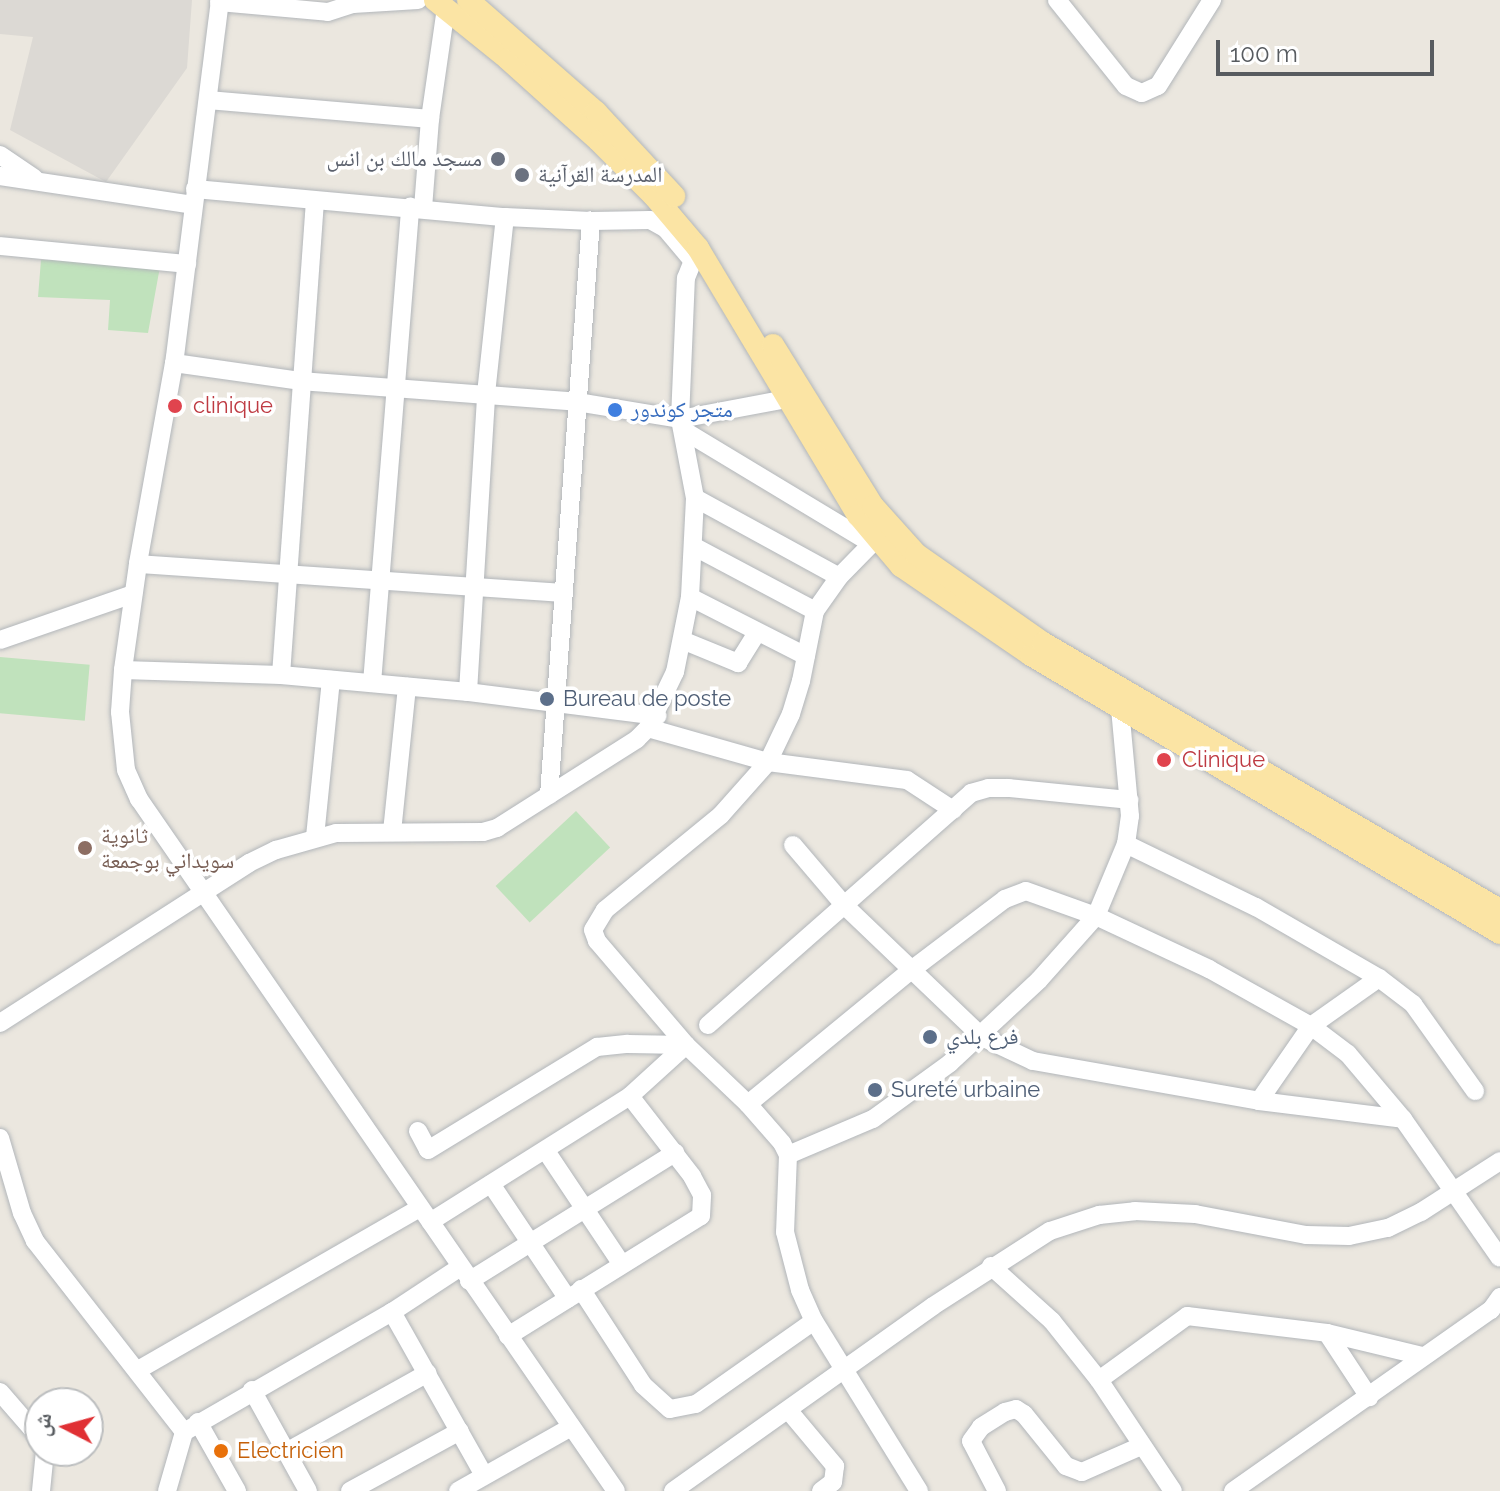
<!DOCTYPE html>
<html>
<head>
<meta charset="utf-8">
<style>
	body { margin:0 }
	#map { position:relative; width:1500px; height:1491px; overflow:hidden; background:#ebe7df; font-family:Raleway,"Noto Naskh Arabic",sans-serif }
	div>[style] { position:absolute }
	.industrial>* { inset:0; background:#dcd9d4 }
	.green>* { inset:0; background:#c0e2bc; transform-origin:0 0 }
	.roads { filter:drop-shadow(0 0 2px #b2b6ba) drop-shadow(0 0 2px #b2b6ba) }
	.minor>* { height:18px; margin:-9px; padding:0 9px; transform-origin:9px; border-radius:9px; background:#fff }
	.major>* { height:22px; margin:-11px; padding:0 11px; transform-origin:11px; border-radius:11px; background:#fbe4a4 }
	.dots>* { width:22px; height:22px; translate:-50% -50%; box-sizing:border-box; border:4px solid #fff; border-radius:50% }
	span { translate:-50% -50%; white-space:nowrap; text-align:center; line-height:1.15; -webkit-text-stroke:7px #fff; paint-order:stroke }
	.worship-label { font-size:22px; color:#5b616d }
	.right { translate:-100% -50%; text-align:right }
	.left { translate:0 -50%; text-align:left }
	.health-label { font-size:22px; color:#be3a42 }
	.shop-label { font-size:22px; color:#366cbe }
	.service-label { font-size:22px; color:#4e5e75 }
	.education-label { font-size:22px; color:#785e54 }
	.food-label { font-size:22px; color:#c56008 }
	.north { position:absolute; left:24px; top:1387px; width:80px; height:80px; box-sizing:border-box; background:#fff; border:2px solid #bcbebf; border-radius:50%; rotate:276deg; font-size:22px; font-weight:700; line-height:32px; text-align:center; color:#585c60 }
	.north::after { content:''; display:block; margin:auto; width:28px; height:36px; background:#e03034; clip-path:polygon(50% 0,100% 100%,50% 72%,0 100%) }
	.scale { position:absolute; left:1216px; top:40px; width:218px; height:36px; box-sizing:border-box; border:4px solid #585c60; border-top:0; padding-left:10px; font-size:24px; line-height:28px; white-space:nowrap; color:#585c60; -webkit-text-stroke:6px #fff; paint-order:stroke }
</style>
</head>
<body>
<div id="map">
	<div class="industrial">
		<div style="clip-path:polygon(0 0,192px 0,187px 68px,106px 182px,10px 130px,33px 37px,0 34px)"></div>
	</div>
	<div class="green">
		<div style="clip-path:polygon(41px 260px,161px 261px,148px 333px,108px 330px,110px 300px,38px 297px)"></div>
		<div style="left:0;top:657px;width:90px;height:56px;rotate:5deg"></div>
		<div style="left:576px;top:811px;width:50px;height:110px;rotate:47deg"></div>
	</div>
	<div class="roads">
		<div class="minor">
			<div style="left:220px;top:0;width:366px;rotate:97.2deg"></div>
			<div style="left:174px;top:363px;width:204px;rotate:100.2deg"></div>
			<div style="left:138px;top:564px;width:107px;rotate:98.1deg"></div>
			<div style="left:123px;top:670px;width:42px;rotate:94.1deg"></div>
			<div style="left:120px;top:712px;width:58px;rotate:84.1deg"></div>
			<div style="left:126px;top:770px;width:32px;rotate:66deg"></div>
			<div style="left:139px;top:799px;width:840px;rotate:55.42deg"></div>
			<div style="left:1057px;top:0;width:110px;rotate:51.3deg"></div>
			<div style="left:1126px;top:86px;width:17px;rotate:24deg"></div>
			<div style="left:1142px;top:93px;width:17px;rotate:-24deg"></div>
			<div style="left:1158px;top:86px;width:102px;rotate:-57.9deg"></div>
			<div style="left:219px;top:2px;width:109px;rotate:5.2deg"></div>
			<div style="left:328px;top:12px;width:26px;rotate:-18deg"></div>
			<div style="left:353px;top:4px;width:65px;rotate:-3.5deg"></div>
			<div style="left:208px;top:100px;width:223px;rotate:4.9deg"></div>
			<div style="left:0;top:155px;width:41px;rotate:34.1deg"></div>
			<div style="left:0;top:176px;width:195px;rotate:8.5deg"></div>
			<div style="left:195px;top:189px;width:311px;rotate:5.2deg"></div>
			<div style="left:505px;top:217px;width:86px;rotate:2.7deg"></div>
			<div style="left:591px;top:221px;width:59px;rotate:-1deg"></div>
			<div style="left:650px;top:220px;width:18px;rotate:29deg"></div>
			<div style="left:666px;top:229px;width:39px;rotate:50deg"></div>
			<div style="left:423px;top:208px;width:89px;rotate:-85.5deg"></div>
			<div style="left:430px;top:119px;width:112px;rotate:-81.8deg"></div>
			<div style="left:0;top:246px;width:188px;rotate:5.5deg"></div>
			<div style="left:174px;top:363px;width:127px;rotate:8.1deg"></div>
			<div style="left:300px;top:381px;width:278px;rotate:4.3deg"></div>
			<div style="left:577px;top:402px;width:104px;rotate:9.4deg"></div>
			<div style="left:680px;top:419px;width:109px;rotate:-10.6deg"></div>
			<div style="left:683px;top:430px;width:221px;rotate:31.1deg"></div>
			<div style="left:695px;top:498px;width:164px;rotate:28.7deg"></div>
			<div style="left:887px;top:528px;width:69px;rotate:134.4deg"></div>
			<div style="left:839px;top:577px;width:42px;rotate:125.2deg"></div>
			<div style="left:815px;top:611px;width:71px;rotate:101.3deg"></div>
			<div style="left:801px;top:681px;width:34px;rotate:107deg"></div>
			<div style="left:791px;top:714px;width:53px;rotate:115.6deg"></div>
			<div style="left:768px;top:762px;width:71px;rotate:131.6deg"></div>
			<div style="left:721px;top:815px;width:150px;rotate:140.7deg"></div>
			<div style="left:605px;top:910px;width:23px;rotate:121deg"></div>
			<div style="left:593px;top:930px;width:12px;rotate:70deg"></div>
			<div style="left:597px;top:941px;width:137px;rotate:49.4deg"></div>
			<div style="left:686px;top:1045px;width:86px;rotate:43.6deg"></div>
			<div style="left:748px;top:1104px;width:52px;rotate:48.9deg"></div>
			<div style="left:782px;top:1143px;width:13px;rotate:63deg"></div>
			<div style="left:788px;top:1155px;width:77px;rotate:92.2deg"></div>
			<div style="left:785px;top:1232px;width:60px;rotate:75.5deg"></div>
			<div style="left:800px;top:1290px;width:34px;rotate:66deg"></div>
			<div style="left:814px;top:1321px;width:200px;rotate:58.3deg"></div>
			<div style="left:693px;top:546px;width:138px;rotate:28deg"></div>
			<div style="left:138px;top:564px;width:425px;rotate:3.9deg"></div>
			<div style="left:690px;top:597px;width:130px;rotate:27deg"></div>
			<div style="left:0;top:640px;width:141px;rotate:-19.1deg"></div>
			<div style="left:682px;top:640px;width:61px;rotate:22.3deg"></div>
			<div style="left:738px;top:663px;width:36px;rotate:-58deg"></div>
			<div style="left:123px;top:670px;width:158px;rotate:1.8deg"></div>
			<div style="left:281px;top:675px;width:188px;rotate:5.2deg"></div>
			<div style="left:468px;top:692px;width:191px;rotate:7.2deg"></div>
			<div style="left:281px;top:675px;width:474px;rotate:-85.9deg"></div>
			<div style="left:372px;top:683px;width:478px;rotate:-85.4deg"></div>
			<div style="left:468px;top:692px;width:299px;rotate:-86.5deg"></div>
			<div style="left:486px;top:394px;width:178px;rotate:-83.9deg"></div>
			<div style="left:648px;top:728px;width:125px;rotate:15.8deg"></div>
			<div style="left:768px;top:762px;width:140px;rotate:7.4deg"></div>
			<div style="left:907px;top:780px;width:55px;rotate:33.1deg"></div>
			<div style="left:549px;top:795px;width:576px;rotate:-85.82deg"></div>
			<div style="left:392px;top:832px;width:146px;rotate:-84.1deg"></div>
			<div style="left:315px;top:837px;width:158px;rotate:-84.2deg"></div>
			<div style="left:1126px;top:844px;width:144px;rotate:25.9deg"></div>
			<div style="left:1256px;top:907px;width:142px;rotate:30deg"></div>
			<div style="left:1379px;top:978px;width:43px;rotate:37.4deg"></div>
			<div style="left:1413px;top:1004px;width:107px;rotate:54.5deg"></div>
			<div style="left:793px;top:845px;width:79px;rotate:49.6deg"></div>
			<div style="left:844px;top:905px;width:191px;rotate:43.7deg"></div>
			<div style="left:982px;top:1037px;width:56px;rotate:25.2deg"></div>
			<div style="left:1033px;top:1061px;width:230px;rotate:10deg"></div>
			<div style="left:1259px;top:1101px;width:145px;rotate:7.1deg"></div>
			<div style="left:0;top:1023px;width:296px;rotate:-32.7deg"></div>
			<div style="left:249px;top:863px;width:30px;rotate:-26deg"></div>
			<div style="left:276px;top:850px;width:62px;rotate:-15.8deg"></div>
			<div style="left:336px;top:833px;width:147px;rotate:-0.4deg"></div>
			<div style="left:483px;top:832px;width:15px;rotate:-16deg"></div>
			<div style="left:497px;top:828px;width:166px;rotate:-32.4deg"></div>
			<div style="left:637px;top:739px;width:16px;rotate:-45deg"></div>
			<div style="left:648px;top:728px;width:62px;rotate:-64.3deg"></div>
			<div style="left:675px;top:672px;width:76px;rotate:-78.7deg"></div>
			<div style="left:690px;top:597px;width:99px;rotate:-87.1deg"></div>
			<div style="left:695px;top:498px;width:80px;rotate:-100.8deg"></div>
			<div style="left:680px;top:419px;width:141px;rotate:-87.6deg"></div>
			<div style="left:686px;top:278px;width:32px;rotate:-68deg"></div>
			<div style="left:708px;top:1025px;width:351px;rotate:-41.4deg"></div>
			<div style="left:971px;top:793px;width:18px;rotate:-16deg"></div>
			<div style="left:988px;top:788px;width:21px"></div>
			<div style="left:1009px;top:788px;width:121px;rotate:5.7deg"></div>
			<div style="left:1259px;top:1101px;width:91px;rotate:-55.3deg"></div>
			<div style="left:1311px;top:1026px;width:83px;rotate:-35.2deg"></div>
			<div style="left:748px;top:1104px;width:210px;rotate:-39.4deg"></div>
			<div style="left:910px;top:971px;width:119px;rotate:-37.2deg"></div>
			<div style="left:1005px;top:899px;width:22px;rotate:-21deg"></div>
			<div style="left:1026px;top:891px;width:74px;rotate:19.7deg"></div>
			<div style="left:1096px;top:916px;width:125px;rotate:25.1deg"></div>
			<div style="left:1209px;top:969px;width:117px;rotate:29.2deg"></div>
			<div style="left:1311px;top:1026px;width:46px;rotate:37.1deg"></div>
			<div style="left:1348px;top:1054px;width:85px;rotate:49.8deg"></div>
			<div style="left:1403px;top:1119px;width:169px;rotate:55.1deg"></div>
			<div style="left:418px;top:1131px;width:21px;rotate:62deg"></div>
			<div style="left:428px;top:1150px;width:198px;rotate:-31.4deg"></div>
			<div style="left:597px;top:1047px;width:31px;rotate:-6deg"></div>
			<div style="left:628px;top:1044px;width:58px;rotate:1deg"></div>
			<div style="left:686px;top:1045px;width:76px;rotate:137.7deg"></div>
			<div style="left:630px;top:1096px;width:236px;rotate:147.8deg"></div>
			<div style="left:0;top:1138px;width:78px;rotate:73.7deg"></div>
			<div style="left:22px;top:1213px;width:31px;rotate:65deg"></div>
			<div style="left:35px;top:1241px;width:242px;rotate:52deg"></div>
			<div style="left:546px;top:1151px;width:135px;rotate:56.2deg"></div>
			<div style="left:788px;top:1155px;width:92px;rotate:-23deg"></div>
			<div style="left:873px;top:1119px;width:95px;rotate:-36deg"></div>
			<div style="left:950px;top:1063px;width:122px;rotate:-43deg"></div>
			<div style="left:1039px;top:980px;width:86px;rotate:-48.3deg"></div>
			<div style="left:1096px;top:916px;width:78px;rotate:-67.4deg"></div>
			<div style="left:1126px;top:844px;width:28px;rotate:-82deg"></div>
			<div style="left:1130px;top:816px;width:108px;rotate:-95.3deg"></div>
			<div style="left:491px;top:1184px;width:138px;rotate:56.2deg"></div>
			<div style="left:991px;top:1266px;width:82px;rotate:42deg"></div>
			<div style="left:1052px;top:1321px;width:75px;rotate:51.5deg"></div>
			<div style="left:1099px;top:1380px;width:133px;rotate:56.3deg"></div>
			<div style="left:469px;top:1281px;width:243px;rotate:-31.9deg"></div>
			<div style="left:581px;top:1289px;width:114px;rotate:57.1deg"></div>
			<div style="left:643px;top:1385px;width:36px;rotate:42deg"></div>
			<div style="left:670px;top:1409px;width:26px;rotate:-11deg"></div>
			<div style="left:696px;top:1404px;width:144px;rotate:-35.1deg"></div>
			<div style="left:392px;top:1312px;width:187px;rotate:60.6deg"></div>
			<div style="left:1327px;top:1333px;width:77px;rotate:56.7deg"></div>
			<div style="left:508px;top:1336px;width:227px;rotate:-31.9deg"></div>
			<div style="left:701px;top:1216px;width:21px;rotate:-87deg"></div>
			<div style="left:702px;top:1195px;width:21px;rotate:-118deg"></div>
			<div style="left:692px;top:1176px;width:101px;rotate:-127.8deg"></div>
			<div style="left:138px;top:1370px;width:325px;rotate:-29.9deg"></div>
			<div style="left:1099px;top:1380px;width:109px;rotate:-36deg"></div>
			<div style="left:1187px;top:1316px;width:141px;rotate:6.9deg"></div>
			<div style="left:1327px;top:1333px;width:98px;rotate:13.6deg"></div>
			<div style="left:252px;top:1390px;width:115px;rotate:61deg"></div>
			<div style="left:0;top:1392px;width:61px;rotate:49deg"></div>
			<div style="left:789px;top:1411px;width:72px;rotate:50.1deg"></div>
			<div style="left:835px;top:1466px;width:16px;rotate:97deg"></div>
			<div style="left:833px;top:1482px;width:15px;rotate:143deg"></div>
			<div style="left:198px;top:1422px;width:79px;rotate:60.5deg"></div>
			<div style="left:286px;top:1452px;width:162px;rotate:-29.1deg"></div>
			<div style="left:41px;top:1491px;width:40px;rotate:-84.3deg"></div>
			<div style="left:167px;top:1491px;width:61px;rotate:-73.9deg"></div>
			<div style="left:184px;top:1432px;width:240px;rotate:-30deg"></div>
			<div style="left:392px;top:1312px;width:80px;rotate:-33.3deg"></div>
			<div style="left:350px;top:1491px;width:125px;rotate:-28.6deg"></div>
			<div style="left:458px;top:1491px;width:130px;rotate:-29.5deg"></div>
			<div style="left:673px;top:1491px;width:319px;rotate:-35.4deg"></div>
			<div style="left:933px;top:1306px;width:139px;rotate:-32.7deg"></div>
			<div style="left:1050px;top:1231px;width:52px;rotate:-18.1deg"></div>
			<div style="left:1099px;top:1215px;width:36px;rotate:-6deg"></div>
			<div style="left:1135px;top:1211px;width:60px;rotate:2.9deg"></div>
			<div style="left:1195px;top:1214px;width:113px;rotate:10.7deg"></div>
			<div style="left:1306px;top:1235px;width:43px;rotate:1.3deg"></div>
			<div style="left:1349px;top:1236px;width:40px;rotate:-12deg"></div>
			<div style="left:1388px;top:1228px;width:37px;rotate:-26deg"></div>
			<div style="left:1421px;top:1212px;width:94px;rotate:-32.8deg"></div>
			<div style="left:997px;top:1491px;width:56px;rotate:-117.5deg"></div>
			<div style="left:971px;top:1441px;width:17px;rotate:-54deg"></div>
			<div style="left:981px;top:1427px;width:28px;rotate:-32deg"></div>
			<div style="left:1005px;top:1412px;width:11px;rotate:-15deg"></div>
			<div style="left:1016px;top:1409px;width:9px;rotate:32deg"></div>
			<div style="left:1024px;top:1414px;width:67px;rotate:51.1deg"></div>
			<div style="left:1066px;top:1466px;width:17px;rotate:21deg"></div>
			<div style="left:1082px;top:1472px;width:64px;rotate:-23.8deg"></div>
			<div style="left:1233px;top:1491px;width:315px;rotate:-35.1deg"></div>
			<div style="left:1491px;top:1310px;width:16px;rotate:-55deg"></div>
		</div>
		<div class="major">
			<div style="left:435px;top:0;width:94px;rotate:38.9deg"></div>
			<div style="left:508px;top:59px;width:122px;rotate:42deg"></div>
			<div style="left:599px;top:141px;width:78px;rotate:45deg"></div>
			<div style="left:654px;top:196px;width:68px;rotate:49.8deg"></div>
			<div style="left:698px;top:248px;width:311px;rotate:59.1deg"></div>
			<div style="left:858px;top:515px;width:67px;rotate:49.9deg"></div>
			<div style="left:901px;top:566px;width:158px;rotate:34.4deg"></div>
			<div style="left:1031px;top:655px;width:545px;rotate:30.66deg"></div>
			<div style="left:468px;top:0;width:170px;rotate:41.2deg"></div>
			<div style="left:596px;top:112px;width:115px;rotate:47.1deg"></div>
			<div style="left:773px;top:345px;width:190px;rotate:58.2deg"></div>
			<div style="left:873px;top:506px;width:64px;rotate:48.1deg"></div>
			<div style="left:916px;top:554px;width:155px;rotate:35deg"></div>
			<div style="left:1043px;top:643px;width:529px;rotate:30.3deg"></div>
		</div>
	</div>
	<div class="dots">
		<div style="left:498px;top:159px;background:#6b7280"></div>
		<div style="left:522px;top:175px;background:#6b7280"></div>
		<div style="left:175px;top:406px;background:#e0444e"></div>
		<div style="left:615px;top:410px;background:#3f7fe0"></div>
		<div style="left:547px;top:699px;background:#5c6f8a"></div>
		<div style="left:1164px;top:760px;background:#e0444e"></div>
		<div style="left:85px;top:848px;background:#8d6e63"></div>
		<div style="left:930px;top:1037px;background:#5c6f8a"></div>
		<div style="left:875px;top:1090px;background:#5c6f8a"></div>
		<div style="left:221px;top:1451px;background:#e8710a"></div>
	</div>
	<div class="worship-label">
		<span class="right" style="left:482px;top:159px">مسجد مالك بن انس</span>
		<span class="left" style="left:538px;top:175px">المدرسة القرآنية</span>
	</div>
	<div class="health-label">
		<span class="left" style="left:193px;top:406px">clinique</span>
		<span class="left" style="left:1182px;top:760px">Clinique</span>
	</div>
	<div class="shop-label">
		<span class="left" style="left:631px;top:410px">متجر كوندور</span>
	</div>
	<div class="service-label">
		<span class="left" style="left:563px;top:699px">Bureau de poste</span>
		<span class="left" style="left:946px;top:1037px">فرع بلدي</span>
		<span class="left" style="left:891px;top:1090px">Sureté urbaine</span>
	</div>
	<div class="education-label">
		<span class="left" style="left:101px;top:848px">ثانوية<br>سويداني بوجمعة</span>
	</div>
	<div class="food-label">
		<span class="left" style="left:237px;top:1451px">Electricien</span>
	</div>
	<div class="north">ش</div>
	<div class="scale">100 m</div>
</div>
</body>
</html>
